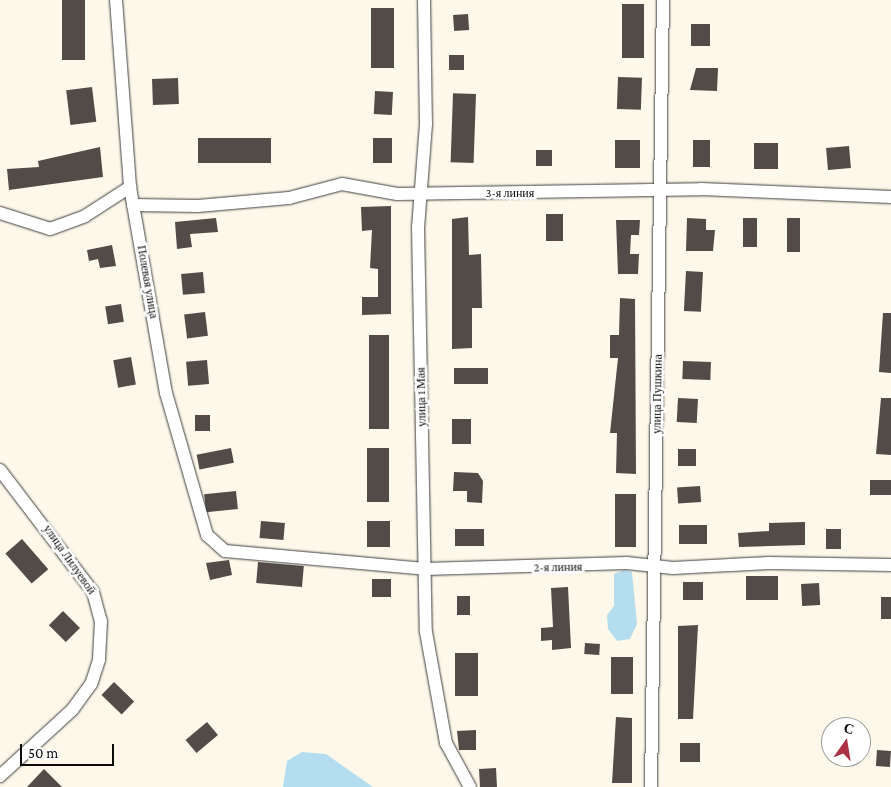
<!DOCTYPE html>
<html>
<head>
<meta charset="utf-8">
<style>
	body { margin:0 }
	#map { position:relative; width:891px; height:787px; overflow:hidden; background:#fdf8ea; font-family:"Crimson Pro",serif }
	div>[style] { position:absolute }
	.water>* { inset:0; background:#b4deef }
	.building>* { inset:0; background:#524b48; transform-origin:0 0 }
	.roads { filter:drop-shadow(0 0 1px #3e3e3e) drop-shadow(0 0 1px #3e3e3e) }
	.minor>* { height:12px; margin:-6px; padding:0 6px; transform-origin:6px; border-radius:6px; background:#fff }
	span { translate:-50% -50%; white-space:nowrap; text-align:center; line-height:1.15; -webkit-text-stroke:5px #fff; paint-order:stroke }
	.street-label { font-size:12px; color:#0b0b0b }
	.north { position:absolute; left:821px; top:717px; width:50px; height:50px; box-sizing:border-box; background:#fff; border:1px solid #9d9d9d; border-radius:50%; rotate:13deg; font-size:14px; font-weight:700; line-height:20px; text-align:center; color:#0b0b0b }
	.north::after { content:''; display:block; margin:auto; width:18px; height:22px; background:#ac3142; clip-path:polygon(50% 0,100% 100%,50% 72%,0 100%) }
	.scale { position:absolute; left:20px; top:744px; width:94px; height:22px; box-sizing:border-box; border:2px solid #0b0b0b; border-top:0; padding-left:6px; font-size:15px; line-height:18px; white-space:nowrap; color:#0b0b0b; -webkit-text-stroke:4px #fff; paint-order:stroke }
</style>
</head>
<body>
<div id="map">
	<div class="water">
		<div style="clip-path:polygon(624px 570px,632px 572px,637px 624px,630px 639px,617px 641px,608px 629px,607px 615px,614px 606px,614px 574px)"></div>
		<div style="clip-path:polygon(302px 752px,326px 754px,373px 787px,283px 787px,287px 761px)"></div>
	</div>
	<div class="building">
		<div style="left:62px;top:0;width:23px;height:60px"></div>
		<div style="left:622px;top:4px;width:22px;height:54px"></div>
		<div style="left:371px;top:8px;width:23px;height:60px"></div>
		<div style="left:468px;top:14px;width:16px;height:15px;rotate:86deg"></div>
		<div style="left:691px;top:24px;width:19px;height:22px"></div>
		<div style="left:449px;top:55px;width:15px;height:15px"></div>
		<div style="clip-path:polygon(696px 68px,718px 68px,717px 91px,690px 90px)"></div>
		<div style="left:618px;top:77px;width:24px;height:32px;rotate:2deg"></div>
		<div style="left:178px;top:78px;width:26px;height:26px;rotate:88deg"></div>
		<div style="left:92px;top:87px;width:35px;height:26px;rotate:83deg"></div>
		<div style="left:375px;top:91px;width:18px;height:23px;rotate:3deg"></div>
		<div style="left:476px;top:94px;width:69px;height:23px;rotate:92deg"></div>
		<div style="left:271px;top:138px;width:25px;height:73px;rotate:90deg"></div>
		<div style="left:373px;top:138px;width:19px;height:25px"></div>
		<div style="left:615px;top:140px;width:25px;height:28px"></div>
		<div style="left:693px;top:140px;width:17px;height:27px"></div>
		<div style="left:754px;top:143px;width:24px;height:26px"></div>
		<div style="left:849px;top:146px;width:22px;height:23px;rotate:85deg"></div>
		<div style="clip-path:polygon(100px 147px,103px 177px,9px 190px,7px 169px,39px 167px,38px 161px)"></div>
		<div style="left:536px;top:150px;width:16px;height:16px"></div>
		<div style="clip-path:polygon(391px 206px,391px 314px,362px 315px,362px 297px,378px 297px,378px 269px,370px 268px,372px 230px,362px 231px,361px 207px)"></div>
		<div style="left:546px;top:214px;width:17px;height:27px"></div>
		<div style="clip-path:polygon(468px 217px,469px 255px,481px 254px,482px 308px,472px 308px,472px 348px,452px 349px,452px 219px)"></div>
		<div style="clip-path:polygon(216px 218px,218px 232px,190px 234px,192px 247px,177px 249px,175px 222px)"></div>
		<div style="clip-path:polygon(687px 218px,706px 219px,706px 230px,715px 230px,713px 251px,686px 251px)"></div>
		<div style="left:743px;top:218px;width:14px;height:29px"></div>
		<div style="left:787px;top:218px;width:13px;height:34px"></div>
		<div style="clip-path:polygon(616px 220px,640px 220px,639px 235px,631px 235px,630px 254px,639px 254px,638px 274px,618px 274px)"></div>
		<div style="clip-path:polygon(112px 245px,116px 266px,100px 268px,98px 259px,89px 261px,87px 250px)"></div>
		<div style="left:686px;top:271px;width:17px;height:40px;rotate:3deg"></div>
		<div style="left:203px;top:272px;width:21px;height:22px;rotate:85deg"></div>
		<div style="clip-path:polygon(620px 298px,635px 299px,636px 474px,616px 473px,617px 433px,610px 433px,618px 358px,610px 358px,610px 335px,619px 335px)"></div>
		<div style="left:121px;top:304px;width:18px;height:16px;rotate:81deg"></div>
		<div style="left:205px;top:312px;width:24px;height:21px;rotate:83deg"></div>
		<div style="clip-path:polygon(883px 313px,891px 313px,891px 373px,879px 372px)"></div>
		<div style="left:369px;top:335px;width:20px;height:94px"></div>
		<div style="left:131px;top:357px;width:28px;height:18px;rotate:80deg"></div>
		<div style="left:207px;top:360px;width:24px;height:21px;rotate:85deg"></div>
		<div style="left:683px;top:361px;width:28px;height:18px;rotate:2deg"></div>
		<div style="left:454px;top:368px;width:34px;height:16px"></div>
		<div style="left:678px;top:398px;width:20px;height:24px;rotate:3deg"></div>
		<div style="clip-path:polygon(881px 398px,891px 398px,891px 455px,876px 454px)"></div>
		<div style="left:210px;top:415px;width:16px;height:15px;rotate:90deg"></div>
		<div style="left:452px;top:419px;width:19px;height:25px"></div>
		<div style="left:231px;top:448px;width:15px;height:35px;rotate:79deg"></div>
		<div style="left:367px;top:448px;width:22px;height:54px"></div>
		<div style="left:678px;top:449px;width:18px;height:17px"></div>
		<div style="clip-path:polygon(454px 472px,478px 473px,483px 481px,482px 503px,467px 502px,467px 491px,453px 491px)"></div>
		<div style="left:870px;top:480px;width:21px;height:15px"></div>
		<div style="left:700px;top:486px;width:16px;height:23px;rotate:86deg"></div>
		<div style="left:236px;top:491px;width:18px;height:32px;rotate:84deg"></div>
		<div style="left:615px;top:494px;width:21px;height:53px"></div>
		<div style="left:261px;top:521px;width:24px;height:17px;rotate:5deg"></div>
		<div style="left:367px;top:521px;width:23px;height:26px"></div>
		<div style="clip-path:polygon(805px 522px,805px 545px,739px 547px,738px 533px,769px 531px,769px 523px)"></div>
		<div style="left:679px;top:525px;width:28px;height:19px"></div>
		<div style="left:455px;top:529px;width:29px;height:17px"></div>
		<div style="left:841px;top:529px;width:20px;height:15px;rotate:90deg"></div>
		<div style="left:22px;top:539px;width:40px;height:22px;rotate:49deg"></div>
		<div style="clip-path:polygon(229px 560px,232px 575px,210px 580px,206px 563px)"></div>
		<div style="left:258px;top:562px;width:46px;height:21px;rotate:5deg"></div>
		<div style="left:746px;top:576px;width:32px;height:24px"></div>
		<div style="left:372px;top:579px;width:19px;height:18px"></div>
		<div style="left:703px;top:582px;width:18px;height:20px;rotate:90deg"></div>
		<div style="left:819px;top:583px;width:22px;height:18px;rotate:87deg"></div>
		<div style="clip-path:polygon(568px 587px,571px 648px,552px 650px,552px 640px,541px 641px,541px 628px,553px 627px,551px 588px)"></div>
		<div style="left:457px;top:596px;width:13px;height:19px"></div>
		<div style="left:881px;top:597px;width:10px;height:22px"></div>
		<div style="left:63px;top:611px;width:24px;height:20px;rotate:45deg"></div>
		<div style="clip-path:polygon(698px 625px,693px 719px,678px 719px,678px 626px)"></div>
		<div style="left:585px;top:643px;width:15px;height:11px;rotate:4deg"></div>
		<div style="left:455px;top:653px;width:23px;height:43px"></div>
		<div style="left:611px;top:657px;width:22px;height:37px"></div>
		<div style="left:114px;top:682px;width:28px;height:18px;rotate:44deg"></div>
		<div style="clip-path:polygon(616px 717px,632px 718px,632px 783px,612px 783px)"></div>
		<div style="left:207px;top:722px;width:17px;height:28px;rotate:50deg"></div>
		<div style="clip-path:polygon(476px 730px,476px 750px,459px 750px,457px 731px)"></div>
		<div style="left:680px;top:743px;width:20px;height:19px"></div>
		<div style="left:877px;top:750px;width:14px;height:16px;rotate:4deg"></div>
		<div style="left:496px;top:768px;width:19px;height:17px;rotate:87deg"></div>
		<div style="clip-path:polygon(44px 769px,62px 787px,27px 787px)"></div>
	</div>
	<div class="roads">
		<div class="minor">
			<div style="left:116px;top:0;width:188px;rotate:85.7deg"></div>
			<div style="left:130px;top:187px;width:209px;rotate:80.1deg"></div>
			<div style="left:166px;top:393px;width:148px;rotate:73.9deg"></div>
			<div style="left:207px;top:535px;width:24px;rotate:42deg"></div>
			<div style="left:225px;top:551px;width:201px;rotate:5.1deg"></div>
			<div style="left:425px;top:569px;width:202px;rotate:-1.7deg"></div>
			<div style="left:627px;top:563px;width:46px;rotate:6.2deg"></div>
			<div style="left:673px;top:568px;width:96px;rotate:-3deg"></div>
			<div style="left:769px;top:563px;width:122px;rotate:0.9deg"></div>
			<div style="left:424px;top:0;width:124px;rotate:89.1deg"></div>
			<div style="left:426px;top:124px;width:103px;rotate:94.4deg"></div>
			<div style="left:418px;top:227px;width:405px;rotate:88.9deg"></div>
			<div style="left:426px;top:632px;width:113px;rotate:79.8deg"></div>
			<div style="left:446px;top:743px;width:50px;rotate:61.4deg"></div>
			<div style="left:133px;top:205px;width:65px;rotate:0.9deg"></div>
			<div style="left:198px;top:206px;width:91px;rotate:-5deg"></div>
			<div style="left:289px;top:198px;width:55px;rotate:-14.8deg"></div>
			<div style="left:342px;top:184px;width:56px;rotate:10.3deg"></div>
			<div style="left:397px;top:194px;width:304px;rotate:-0.9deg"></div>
			<div style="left:701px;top:189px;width:190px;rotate:2.4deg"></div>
			<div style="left:0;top:213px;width:52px;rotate:17.7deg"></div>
			<div style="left:50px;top:229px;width:37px;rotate:-20deg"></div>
			<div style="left:85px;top:216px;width:54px;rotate:-32.8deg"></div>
			<div style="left:0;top:470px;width:153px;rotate:52.7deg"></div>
			<div style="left:93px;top:592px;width:30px;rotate:75deg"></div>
			<div style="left:101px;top:621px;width:39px;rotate:93deg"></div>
			<div style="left:99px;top:660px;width:25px;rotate:108deg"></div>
			<div style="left:91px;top:684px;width:32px;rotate:126deg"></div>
			<div style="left:72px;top:710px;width:98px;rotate:137.5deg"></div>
			<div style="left:651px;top:787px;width:787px;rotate:-89.13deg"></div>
		</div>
	</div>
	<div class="street-label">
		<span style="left:510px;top:194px">3-я линия</span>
		<span style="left:147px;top:282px;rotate:80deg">Полевая улица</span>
		<span style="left:658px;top:394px;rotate:-89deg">улица Пушкина</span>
		<span style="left:422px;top:397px;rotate:-91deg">улица 1 Мая</span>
		<span style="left:69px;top:560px;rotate:55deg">улица Лилуевой</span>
		<span style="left:558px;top:568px;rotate:-1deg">2-я линия</span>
	</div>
	<div class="north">С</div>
	<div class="scale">50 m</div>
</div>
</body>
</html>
